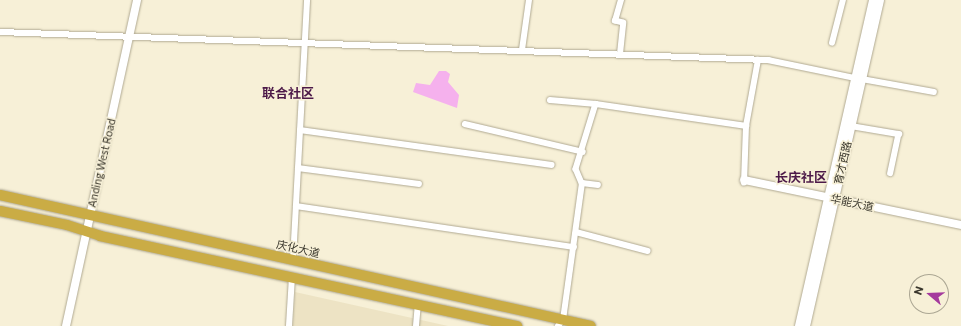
<!DOCTYPE html>
<html>
<head>
<meta charset="utf-8">
<style>
	body { margin:0 }
	#map { position:relative; width:961px; height:326px; overflow:hidden; background:#f7f0d7; font-family:Commissioner,"Noto Sans SC",sans-serif }
	div>[style] { position:absolute }
	.built>* { inset:0; background:#ede3c4 }
	.green>* { inset:0; background:#f5b1ed }
	.roads { filter:drop-shadow(0 0 1px #b0a992) drop-shadow(0 0 1px #b0a992) }
	.street>* { height:5.5px; margin:-2.75px; padding:0 2.75px; transform-origin:2.75px; border-radius:2.75px; background:#fff }
	.secondary>* { height:8px; margin:-4px; padding:0 4px; transform-origin:4px; border-radius:4px; background:#fff }
	.highway>* { height:10px; margin:-5px; padding:0 5px; transform-origin:5px; border-radius:5px; background:#caac45 }
	span { translate:-50% -50%; white-space:nowrap; text-align:center; line-height:1.15; -webkit-text-stroke:3px #f7f0d7; paint-order:stroke }
	.street-label { font-size:11px; color:#3a372d }
	.quarter-label { font-size:13px; color:#4c1948; font-weight:700 }
	.north { position:absolute; left:909px; top:274px; width:40px; height:40px; box-sizing:border-box; background:#f7f0d7; border:1px solid #aba693; border-radius:50%; rotate:289deg; font-size:11px; font-weight:700; line-height:16px; text-align:center; color:#3a372d }
	.north::after { content:''; display:block; margin:auto; width:14px; height:18px; background:#a53b9d; clip-path:polygon(50% 0,100% 100%,50% 72%,0 100%) }
</style>
</head>
<body>
<div id="map">
	<div class="built">
		<div style="clip-path:polygon(295px 292px,448px 326px,293px 326px)"></div>
	</div>
	<div class="green">
		<div style="clip-path:polygon(439px 71px,446px 71px,450px 74px,448px 82px,459px 95px,457px 108px,413px 92px,416px 83px,430px 85px)"></div>
	</div>
	<div class="roads">
		<div class="street">
			<div style="left:0;top:32px;width:769px;rotate:2.09deg"></div>
			<div style="left:768px;top:60px;width:89px;rotate:11.7deg"></div>
			<div style="left:832px;top:43px;width:44px;rotate:-75.7deg"></div>
			<div style="left:522px;top:50px;width:50px;rotate:-82deg"></div>
			<div style="left:620px;top:54px;width:31px;rotate:-84deg"></div>
			<div style="left:623px;top:23px;width:8px;rotate:-166deg"></div>
			<div style="left:615px;top:21px;width:22px;rotate:-74deg"></div>
			<div style="left:862px;top:79px;width:73px;rotate:10.2deg"></div>
			<div style="left:550px;top:100px;width:46px;rotate:5deg"></div>
			<div style="left:596px;top:104px;width:152px;rotate:8.3deg"></div>
			<div style="left:596px;top:104px;width:68px;rotate:107.1deg"></div>
			<div style="left:576px;top:169px;width:15px;rotate:67deg"></div>
			<div style="left:582px;top:183px;width:16px;rotate:7deg"></div>
			<div style="left:465px;top:124px;width:121px;rotate:13.3deg"></div>
			<div style="left:851px;top:126px;width:49px;rotate:9.5deg"></div>
			<div style="left:899px;top:134px;width:40px;rotate:102deg"></div>
			<div style="left:300px;top:130px;width:254px;rotate:7.9deg"></div>
			<div style="left:298px;top:168px;width:122px;rotate:7.5deg"></div>
			<div style="left:744px;top:183px;width:57px;rotate:-88deg"></div>
			<div style="left:746px;top:126px;width:67px;rotate:-79.7deg"></div>
			<div style="left:296px;top:206px;width:281px;rotate:8.4deg"></div>
			<div style="left:576px;top:232px;width:74px;rotate:14.8deg"></div>
			<div style="left:293px;top:260px;width:260px;rotate:-86.9deg"></div>
			<div style="left:289px;top:326px;width:49px;rotate:-86.5deg"></div>
			<div style="left:416px;top:326px;width:21px;rotate:-85deg"></div>
			<div style="left:558px;top:326px;width:8px;rotate:-50deg"></div>
			<div style="left:563px;top:320px;width:138px;rotate:-82.1deg"></div>
		</div>
		<div class="secondary">
			<div style="left:744px;top:180px;width:222px;rotate:11.7deg"></div>
			<div style="left:66px;top:326px;width:334px;rotate:-77.7deg"></div>
			<div style="left:799px;top:326px;width:334px;rotate:-77.2deg"></div>
			<div style="left:806px;top:326px;width:334px;rotate:-77.2deg"></div>
		</div>
		<div class="highway">
			<div style="left:0;top:195px;width:605px;rotate:12.5deg"></div>
			<div style="left:0;top:211px;width:68px;rotate:11.8deg"></div>
			<div style="left:67px;top:225px;width:35px;rotate:18deg"></div>
			<div style="left:100px;top:236px;width:427px;rotate:12.2deg"></div>
		</div>
	</div>
	<div class="street-label">
		<span style="left:102px;top:163px;rotate:-77deg">Anding West Road</span>
		<span style="left:843px;top:163px;rotate:-77deg">育才西路</span>
		<span style="left:852px;top:203px;rotate:12deg">华能大道</span>
		<span style="left:298px;top:249px;rotate:13deg">庆化大道</span>
	</div>
	<div class="quarter-label">
		<span style="left:288px;top:93px">联合社区</span>
		<span style="left:801px;top:177px">长庆社区</span>
	</div>
	<div class="north">N</div>
</div>
</body>
</html>
